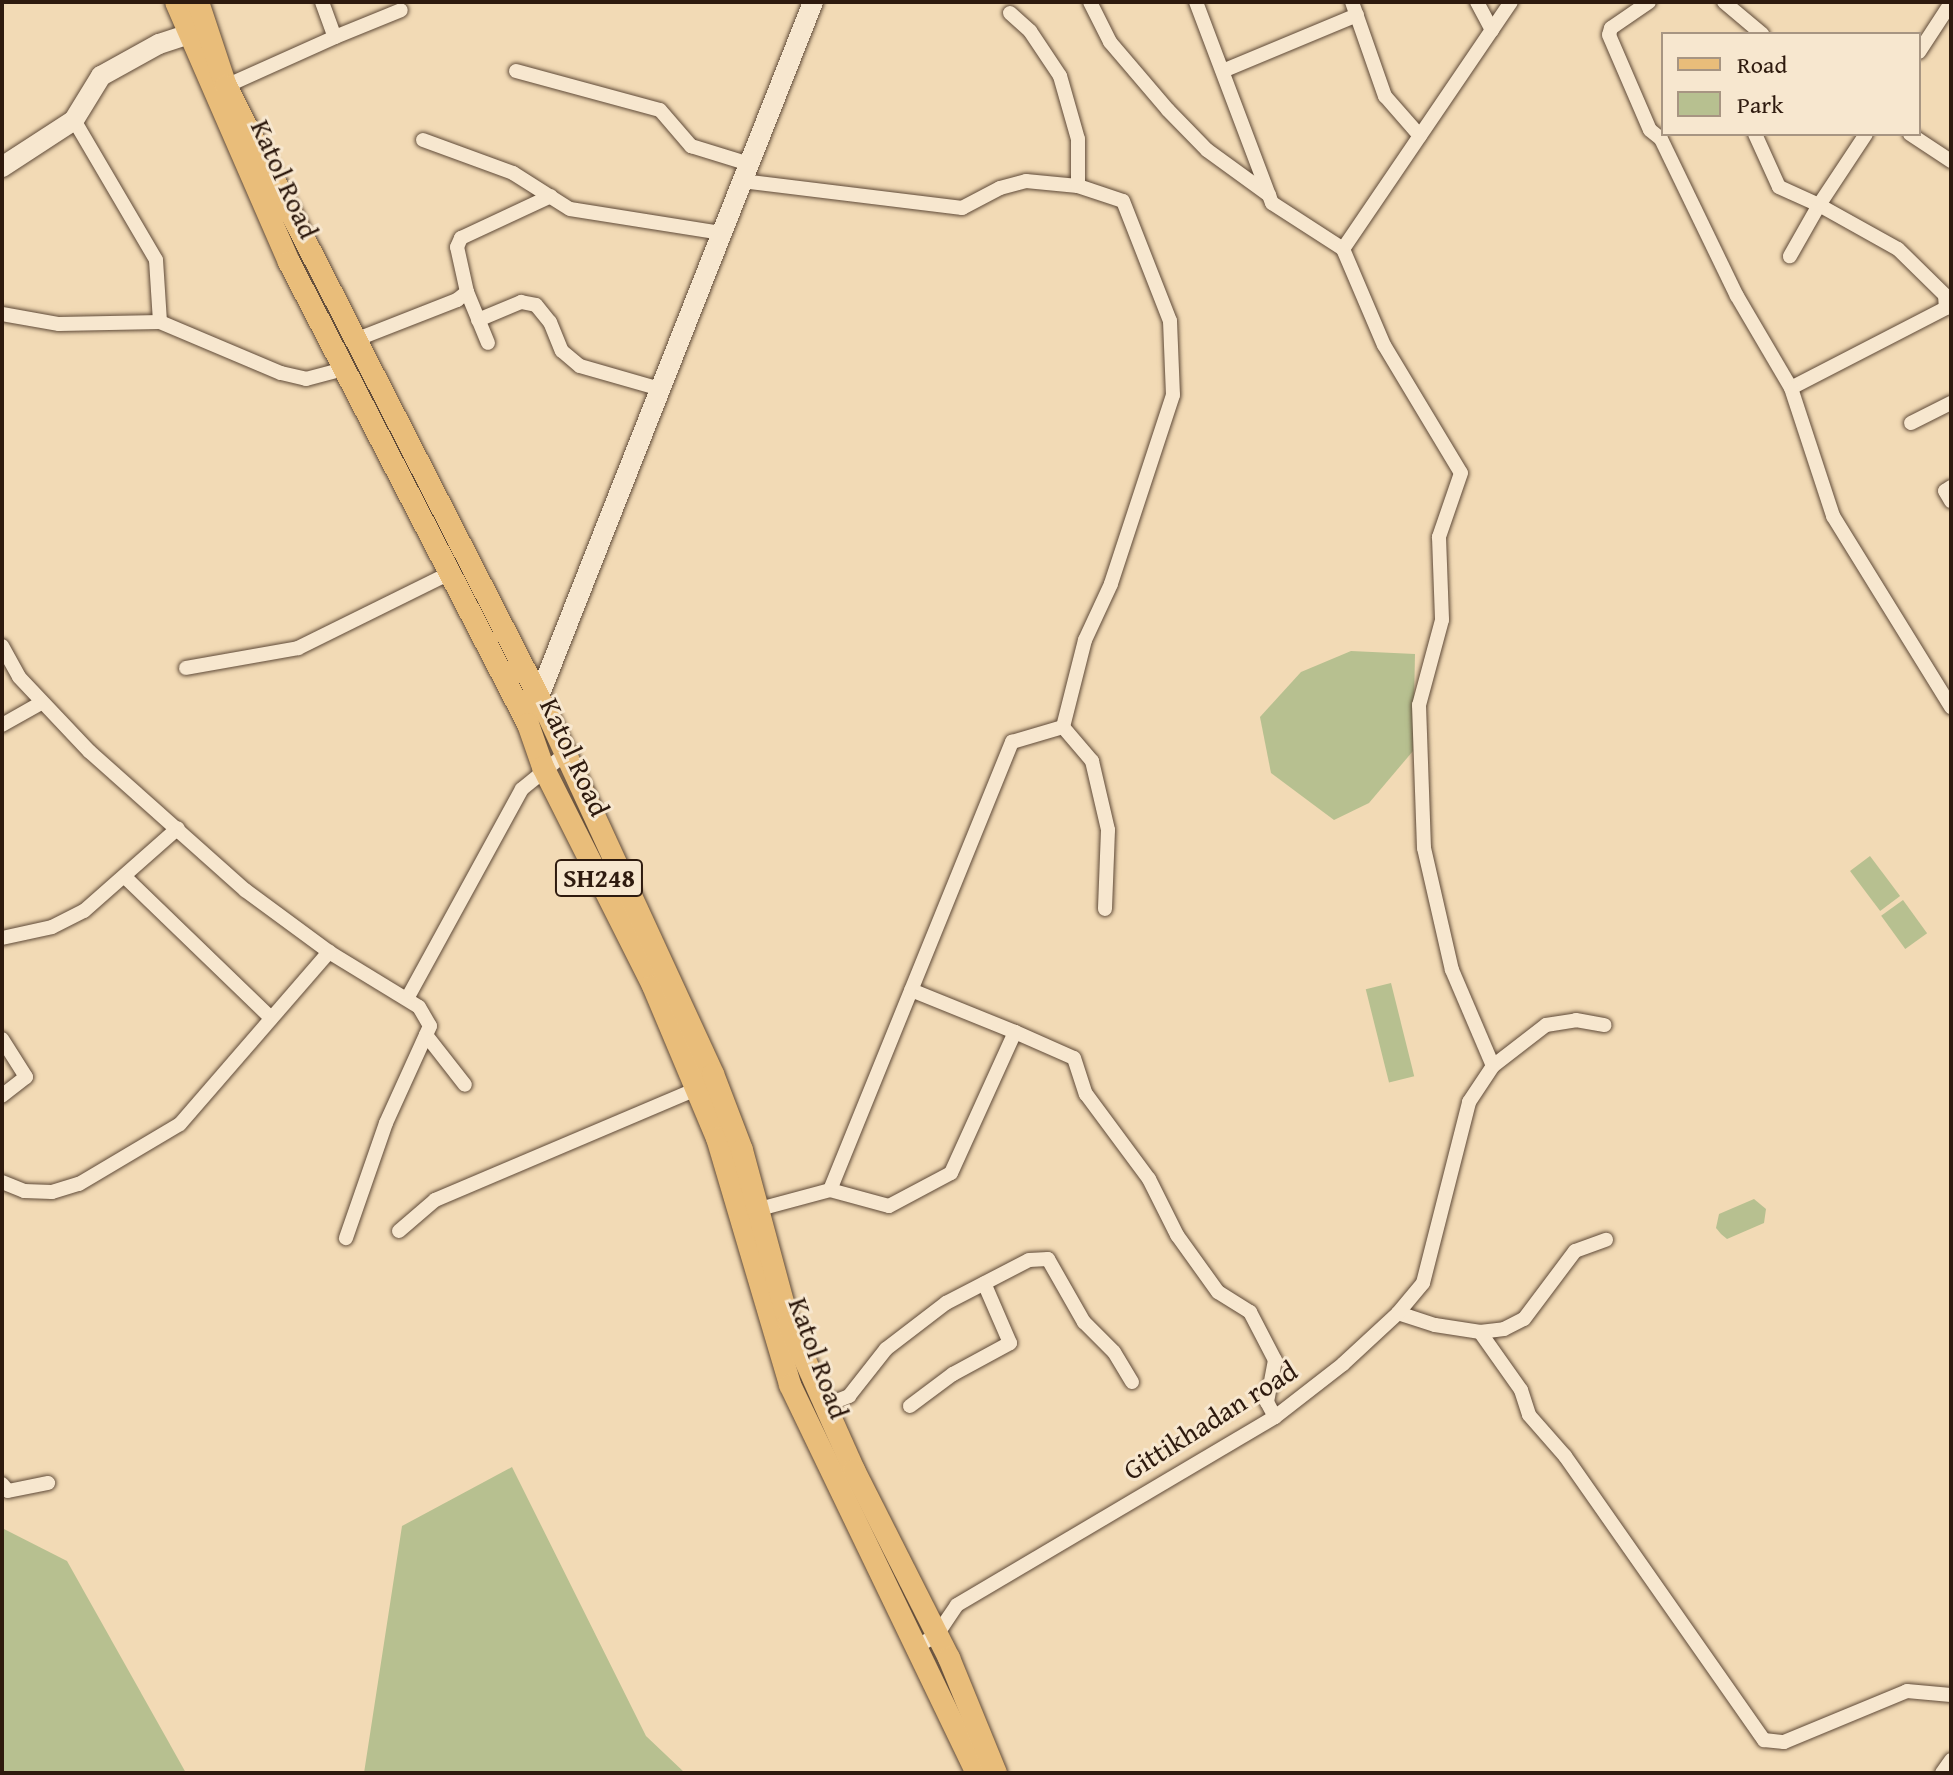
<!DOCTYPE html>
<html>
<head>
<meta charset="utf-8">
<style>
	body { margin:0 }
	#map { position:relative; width:1953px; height:1775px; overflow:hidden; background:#f2dab5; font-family:"Gentium Book Plus",serif }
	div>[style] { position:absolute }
	.green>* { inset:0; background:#b7c090; transform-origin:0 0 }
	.roads { filter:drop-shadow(0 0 2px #5f4a38) drop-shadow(0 0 2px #5f4a38) }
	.street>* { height:14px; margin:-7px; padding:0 7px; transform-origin:7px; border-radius:7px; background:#f7e7cf }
	.secondary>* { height:20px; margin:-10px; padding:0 10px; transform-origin:10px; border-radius:10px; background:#f7e7cf }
	.primary>* { height:22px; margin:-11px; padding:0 11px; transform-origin:11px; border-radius:11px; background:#e9bd7a }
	span { translate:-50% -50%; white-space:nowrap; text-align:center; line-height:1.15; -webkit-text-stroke:6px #f7e7cf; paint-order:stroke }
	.shield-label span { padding:2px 6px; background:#f7e7cf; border:2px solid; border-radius:6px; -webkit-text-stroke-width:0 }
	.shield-label { font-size:26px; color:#2e1a0e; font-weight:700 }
	.street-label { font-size:28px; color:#2e1a0e }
	.frame { position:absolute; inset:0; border:4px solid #2e1a0e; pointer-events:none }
	.legend { position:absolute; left:1661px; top:32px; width:260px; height:104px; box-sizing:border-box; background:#f7e7cf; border:2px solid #a79582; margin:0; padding:10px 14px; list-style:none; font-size:24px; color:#2e1a0e }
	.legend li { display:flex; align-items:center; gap:16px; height:40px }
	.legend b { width:40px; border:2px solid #a79582 }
</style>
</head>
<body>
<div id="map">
	<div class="green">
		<div style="clip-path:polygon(1351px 651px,1415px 654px,1413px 751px,1369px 803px,1334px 820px,1271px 773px,1260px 717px,1301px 672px)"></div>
		<div style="left:1870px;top:856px;width:50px;height:25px;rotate:53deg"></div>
		<div style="left:1903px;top:900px;width:41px;height:27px;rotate:54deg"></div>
		<div style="left:1391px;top:983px;width:96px;height:26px;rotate:76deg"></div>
		<div style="clip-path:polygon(1754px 1199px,1766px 1209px,1764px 1223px,1727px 1239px,1721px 1234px,1716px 1228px,1719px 1214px)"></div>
		<div style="clip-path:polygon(512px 1467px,646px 1736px,685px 1773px,364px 1773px,402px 1526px)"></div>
		<div style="clip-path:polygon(2px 1528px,67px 1561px,186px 1773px,2px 1773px)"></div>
	</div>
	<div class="roads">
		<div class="street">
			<div style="left:322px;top:2px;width:37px;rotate:70deg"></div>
			<div style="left:335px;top:37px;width:71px;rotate:-22.2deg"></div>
			<div style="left:1090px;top:2px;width:45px;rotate:63.4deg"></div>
			<div style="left:1110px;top:42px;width:89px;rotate:49.5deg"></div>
			<div style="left:1168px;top:110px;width:56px;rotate:45.7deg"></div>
			<div style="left:1207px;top:150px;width:77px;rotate:36deg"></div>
			<div style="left:1196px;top:2px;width:215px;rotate:69.3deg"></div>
			<div style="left:1272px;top:203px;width:85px;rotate:32.9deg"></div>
			<div style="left:1343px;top:249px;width:104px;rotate:66.9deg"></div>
			<div style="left:1384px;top:345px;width:149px;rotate:59deg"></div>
			<div style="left:1461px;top:473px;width:68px;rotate:109deg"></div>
			<div style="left:1439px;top:537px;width:83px;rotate:87.9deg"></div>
			<div style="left:1442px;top:620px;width:88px;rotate:105.1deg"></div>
			<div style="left:1419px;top:705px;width:143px;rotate:88deg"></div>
			<div style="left:1424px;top:848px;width:125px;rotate:77.1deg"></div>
			<div style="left:1452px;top:970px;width:104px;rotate:66.9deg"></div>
			<div style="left:1352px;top:2px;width:100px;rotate:70.7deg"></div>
			<div style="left:1385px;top:96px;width:53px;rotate:48.8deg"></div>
			<div style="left:1477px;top:2px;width:32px;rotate:62deg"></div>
			<div style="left:1649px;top:2px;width:46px;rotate:145.6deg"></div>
			<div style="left:1611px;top:28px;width:7px;rotate:106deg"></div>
			<div style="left:1609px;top:35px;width:103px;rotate:66.7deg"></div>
			<div style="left:1650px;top:130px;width:14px;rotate:39deg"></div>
			<div style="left:1661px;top:139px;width:174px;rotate:64.2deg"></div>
			<div style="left:1737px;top:296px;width:107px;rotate:59.6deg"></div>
			<div style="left:1724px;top:2px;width:50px;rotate:40.1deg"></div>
			<div style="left:1010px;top:13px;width:27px;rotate:42deg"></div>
			<div style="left:1030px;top:31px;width:54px;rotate:56.3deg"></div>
			<div style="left:1060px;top:76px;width:66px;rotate:74.1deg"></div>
			<div style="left:1078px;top:139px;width:47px;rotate:90deg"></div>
			<div style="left:1919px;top:52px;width:59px;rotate:-56.9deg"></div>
			<div style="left:1225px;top:70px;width:143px;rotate:-22.6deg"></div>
			<div style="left:516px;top:71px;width:149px;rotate:15.2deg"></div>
			<div style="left:660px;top:110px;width:48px;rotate:49.3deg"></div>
			<div style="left:691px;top:146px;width:61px;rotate:17.2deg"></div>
			<div style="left:226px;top:86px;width:120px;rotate:-24.2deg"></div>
			<div style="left:74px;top:120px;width:162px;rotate:59.6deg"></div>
			<div style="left:156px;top:260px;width:62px;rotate:86.3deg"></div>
			<div style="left:1755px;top:134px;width:58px;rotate:65.6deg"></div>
			<div style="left:1779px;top:187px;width:44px;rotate:24.2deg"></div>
			<div style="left:1819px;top:205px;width:59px;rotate:119.6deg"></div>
			<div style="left:1866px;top:134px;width:85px;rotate:123.5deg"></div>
			<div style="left:1819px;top:205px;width:90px;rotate:29.1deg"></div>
			<div style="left:1898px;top:249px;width:66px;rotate:44.4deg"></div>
			<div style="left:1945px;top:295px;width:13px;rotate:86deg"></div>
			<div style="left:1946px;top:308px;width:174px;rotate:152.7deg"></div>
			<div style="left:1791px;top:388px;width:135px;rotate:71.8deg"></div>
			<div style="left:1833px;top:516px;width:225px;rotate:58.3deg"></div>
			<div style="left:1910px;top:134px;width:49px;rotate:33.4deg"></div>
			<div style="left:423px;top:140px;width:96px;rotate:20.1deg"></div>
			<div style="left:513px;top:173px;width:67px;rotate:32.3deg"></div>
			<div style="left:570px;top:209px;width:154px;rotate:9deg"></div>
			<div style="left:742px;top:181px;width:222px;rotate:7deg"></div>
			<div style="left:962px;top:208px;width:43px;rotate:-27.8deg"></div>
			<div style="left:1000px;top:188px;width:27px;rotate:-15deg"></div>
			<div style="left:1026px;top:181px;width:52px;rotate:5.5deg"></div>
			<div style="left:1078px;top:186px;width:47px;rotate:18.4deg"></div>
			<div style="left:1123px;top:201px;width:129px;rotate:68.6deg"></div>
			<div style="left:1170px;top:321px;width:74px;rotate:87.7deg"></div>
			<div style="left:1173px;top:395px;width:199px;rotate:108.2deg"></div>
			<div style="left:1111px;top:584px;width:62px;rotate:114.9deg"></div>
			<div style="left:1085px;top:640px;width:90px;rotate:104.2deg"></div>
			<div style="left:1343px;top:249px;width:299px;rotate:-55.8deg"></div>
			<div style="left:467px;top:292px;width:55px;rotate:67.6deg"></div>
			<div style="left:2px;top:314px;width:58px;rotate:10deg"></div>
			<div style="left:59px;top:324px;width:101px;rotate:-1.1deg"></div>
			<div style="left:160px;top:322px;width:131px;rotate:22.9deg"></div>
			<div style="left:281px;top:373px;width:26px;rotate:13deg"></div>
			<div style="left:306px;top:379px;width:39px;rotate:-15deg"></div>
			<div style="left:478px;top:320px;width:47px;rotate:-22.7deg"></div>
			<div style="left:521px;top:302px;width:15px;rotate:11deg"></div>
			<div style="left:536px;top:305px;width:22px;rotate:51deg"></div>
			<div style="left:550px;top:322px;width:31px;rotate:68deg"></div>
			<div style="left:562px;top:351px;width:23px;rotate:40deg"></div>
			<div style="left:580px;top:366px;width:83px;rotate:16deg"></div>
			<div style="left:355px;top:340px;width:110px;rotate:-21.4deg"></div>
			<div style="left:457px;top:300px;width:13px;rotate:-39deg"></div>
			<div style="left:467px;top:292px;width:46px;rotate:-102.5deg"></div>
			<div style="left:457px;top:247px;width:10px;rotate:-66deg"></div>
			<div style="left:461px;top:238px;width:99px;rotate:-25deg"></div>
			<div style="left:1911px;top:423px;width:45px;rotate:-26.6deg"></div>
			<div style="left:1951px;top:487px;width:7px;rotate:146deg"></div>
			<div style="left:1945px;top:491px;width:12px;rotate:59deg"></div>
			<div style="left:2px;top:646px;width:35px;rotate:61deg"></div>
			<div style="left:19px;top:677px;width:103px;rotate:46.6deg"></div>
			<div style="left:90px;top:752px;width:208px;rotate:41.7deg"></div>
			<div style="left:245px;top:890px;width:104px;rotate:36.4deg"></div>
			<div style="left:329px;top:952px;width:105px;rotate:31.4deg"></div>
			<div style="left:419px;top:1007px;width:22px;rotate:60deg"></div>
			<div style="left:430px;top:1026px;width:107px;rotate:114.4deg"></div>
			<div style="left:386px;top:1123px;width:122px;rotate:109.2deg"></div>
			<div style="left:186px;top:668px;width:114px;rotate:-10.1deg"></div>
			<div style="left:298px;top:648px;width:172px;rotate:-26.3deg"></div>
			<div style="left:2px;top:725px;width:45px;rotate:-29.4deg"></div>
			<div style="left:125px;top:877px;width:203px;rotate:44deg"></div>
			<div style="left:2px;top:938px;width:51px;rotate:-12.4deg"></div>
			<div style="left:52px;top:927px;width:36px;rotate:-27deg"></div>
			<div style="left:84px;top:911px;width:125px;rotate:-41.4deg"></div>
			<div style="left:408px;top:997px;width:237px;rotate:-61.3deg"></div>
			<div style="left:522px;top:789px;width:55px;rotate:-39.1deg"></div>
			<div style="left:1015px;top:1032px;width:64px;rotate:23.8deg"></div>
			<div style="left:1074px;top:1058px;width:38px;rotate:72deg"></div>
			<div style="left:1086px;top:1094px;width:106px;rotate:53.5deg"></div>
			<div style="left:1149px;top:1179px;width:63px;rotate:63.4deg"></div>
			<div style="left:1177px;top:1235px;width:70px;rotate:54.3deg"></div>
			<div style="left:1218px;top:1292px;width:38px;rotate:32deg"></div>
			<div style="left:1250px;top:1312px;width:54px;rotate:62.5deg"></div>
			<div style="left:1275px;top:1360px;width:43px;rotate:100.8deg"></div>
			<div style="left:1267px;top:1402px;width:17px;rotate:62deg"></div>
			<div style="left:426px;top:1035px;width:63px;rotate:52deg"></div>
			<div style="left:2px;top:1039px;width:45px;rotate:57.7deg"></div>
			<div style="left:26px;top:1077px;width:31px;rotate:142deg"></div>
			<div style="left:2px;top:1182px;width:24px;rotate:22deg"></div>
			<div style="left:24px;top:1191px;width:28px;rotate:2deg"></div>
			<div style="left:52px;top:1192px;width:28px;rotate:-17deg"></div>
			<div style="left:79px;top:1184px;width:117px;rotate:-30.7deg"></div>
			<div style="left:180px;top:1124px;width:228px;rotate:-49.1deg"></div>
			<div style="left:830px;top:1190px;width:61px;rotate:15.2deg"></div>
			<div style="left:889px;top:1206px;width:70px;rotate:-28deg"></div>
			<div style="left:951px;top:1173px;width:155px;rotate:-65.6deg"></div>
			<div style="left:1015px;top:1032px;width:112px;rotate:-158deg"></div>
			<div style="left:752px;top:1211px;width:81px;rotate:-15.1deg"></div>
			<div style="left:830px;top:1190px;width:484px;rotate:-67.9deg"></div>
			<div style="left:1012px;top:742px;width:53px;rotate:-16.4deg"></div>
			<div style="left:1063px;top:727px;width:45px;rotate:49.5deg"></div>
			<div style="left:1092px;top:761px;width:71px;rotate:76.9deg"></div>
			<div style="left:1108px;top:830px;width:79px;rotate:92.2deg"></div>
			<div style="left:399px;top:1231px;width:48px;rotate:-40.7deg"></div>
			<div style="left:435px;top:1200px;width:285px;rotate:-23deg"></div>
			<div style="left:1398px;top:1313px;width:39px;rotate:18deg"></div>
			<div style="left:1435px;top:1325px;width:46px;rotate:8.8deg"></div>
			<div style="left:1480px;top:1332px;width:24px;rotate:-7deg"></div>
			<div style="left:1504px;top:1329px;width:22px;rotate:-27deg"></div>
			<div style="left:1524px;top:1319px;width:85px;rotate:-53.1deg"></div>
			<div style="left:1575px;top:1251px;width:33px;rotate:-20deg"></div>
			<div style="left:1480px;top:1332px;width:71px;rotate:54.7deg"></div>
			<div style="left:1521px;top:1390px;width:26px;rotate:72deg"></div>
			<div style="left:1529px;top:1415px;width:55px;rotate:48.7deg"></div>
			<div style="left:1565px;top:1456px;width:347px;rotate:55deg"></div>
			<div style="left:1764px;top:1740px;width:20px;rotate:6deg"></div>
			<div style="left:1784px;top:1742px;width:133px;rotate:-22.5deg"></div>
			<div style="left:1907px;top:1691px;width:44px;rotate:5.2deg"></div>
			<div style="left:826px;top:1405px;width:25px;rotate:-21deg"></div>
			<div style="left:849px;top:1396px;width:60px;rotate:-51.8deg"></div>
			<div style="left:886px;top:1349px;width:76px;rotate:-37.5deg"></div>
			<div style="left:946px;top:1303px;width:93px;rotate:-27.4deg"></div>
			<div style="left:1029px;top:1260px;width:19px;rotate:-3deg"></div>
			<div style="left:1048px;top:1259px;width:73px;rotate:60.3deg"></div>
			<div style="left:1084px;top:1322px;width:42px;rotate:45deg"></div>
			<div style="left:1114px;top:1352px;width:35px;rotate:59deg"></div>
			<div style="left:910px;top:1406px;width:54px;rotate:-36.7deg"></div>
			<div style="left:953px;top:1374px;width:65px;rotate:-28.5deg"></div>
			<div style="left:1010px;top:1343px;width:65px;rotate:-113.4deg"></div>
			<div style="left:2px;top:1484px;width:9px;rotate:49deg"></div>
			<div style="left:8px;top:1491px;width:41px;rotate:-11.3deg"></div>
			<div style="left:915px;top:1647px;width:24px;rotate:-28deg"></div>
			<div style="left:936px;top:1636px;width:37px;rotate:-56deg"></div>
			<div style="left:957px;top:1605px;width:369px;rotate:-30.6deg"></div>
			<div style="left:1275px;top:1417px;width:86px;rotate:-37.9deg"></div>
			<div style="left:1343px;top:1364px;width:75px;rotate:-42.8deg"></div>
			<div style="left:1398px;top:1313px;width:39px;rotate:-50deg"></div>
			<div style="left:1423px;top:1283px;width:187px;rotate:-75.7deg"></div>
			<div style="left:1469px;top:1102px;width:43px;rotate:-56.3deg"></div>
			<div style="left:1493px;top:1066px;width:67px;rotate:-37.7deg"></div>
			<div style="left:1546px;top:1025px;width:30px;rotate:-9deg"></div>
			<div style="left:1576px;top:1020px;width:29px;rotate:10deg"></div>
			<div style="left:1942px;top:1773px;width:16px;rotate:-55deg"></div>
		</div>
		<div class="secondary">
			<div style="left:2px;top:167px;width:86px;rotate:-33.1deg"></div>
			<div style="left:74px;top:120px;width:52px;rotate:-58.5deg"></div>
			<div style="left:101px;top:76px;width:66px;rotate:-28.9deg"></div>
			<div style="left:159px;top:44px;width:48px;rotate:-18.1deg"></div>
			<div style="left:534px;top:709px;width:760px;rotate:-68.46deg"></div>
		</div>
		<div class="primary">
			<div style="left:176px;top:2px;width:283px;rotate:66.5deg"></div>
			<div style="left:289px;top:262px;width:520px;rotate:62.65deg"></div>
			<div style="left:528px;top:724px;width:46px;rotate:70.8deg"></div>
			<div style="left:543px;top:767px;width:245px;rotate:63.3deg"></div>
			<div style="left:653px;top:986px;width:165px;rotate:67.2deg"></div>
			<div style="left:717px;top:1138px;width:258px;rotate:73.5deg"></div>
			<div style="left:790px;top:1385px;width:431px;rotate:64.3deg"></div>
			<div style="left:198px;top:2px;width:89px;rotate:71.6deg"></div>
			<div style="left:226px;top:86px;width:704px;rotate:62.89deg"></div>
			<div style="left:547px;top:713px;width:397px;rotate:65.3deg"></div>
			<div style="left:713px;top:1074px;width:81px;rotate:69.1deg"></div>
			<div style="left:742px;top:1150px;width:180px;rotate:74.9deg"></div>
			<div style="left:789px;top:1324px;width:160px;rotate:66deg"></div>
			<div style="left:854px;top:1470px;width:211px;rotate:63.2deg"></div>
			<div style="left:949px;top:1658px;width:124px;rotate:67.8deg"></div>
		</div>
	</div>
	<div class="shield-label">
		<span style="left:599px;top:878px">SH248</span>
	</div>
	<div class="street-label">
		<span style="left:285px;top:179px;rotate:66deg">Katol Road</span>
		<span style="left:575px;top:757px;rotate:65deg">Katol Road</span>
		<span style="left:819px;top:1358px;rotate:70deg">Katol Road</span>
		<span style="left:1210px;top:1420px;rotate:-32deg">Gittikhadan road</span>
	</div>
	<div class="frame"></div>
	<ul class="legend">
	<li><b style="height:10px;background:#e9bd7a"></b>Road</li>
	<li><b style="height:22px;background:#b7c090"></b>Park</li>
	</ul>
</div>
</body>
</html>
